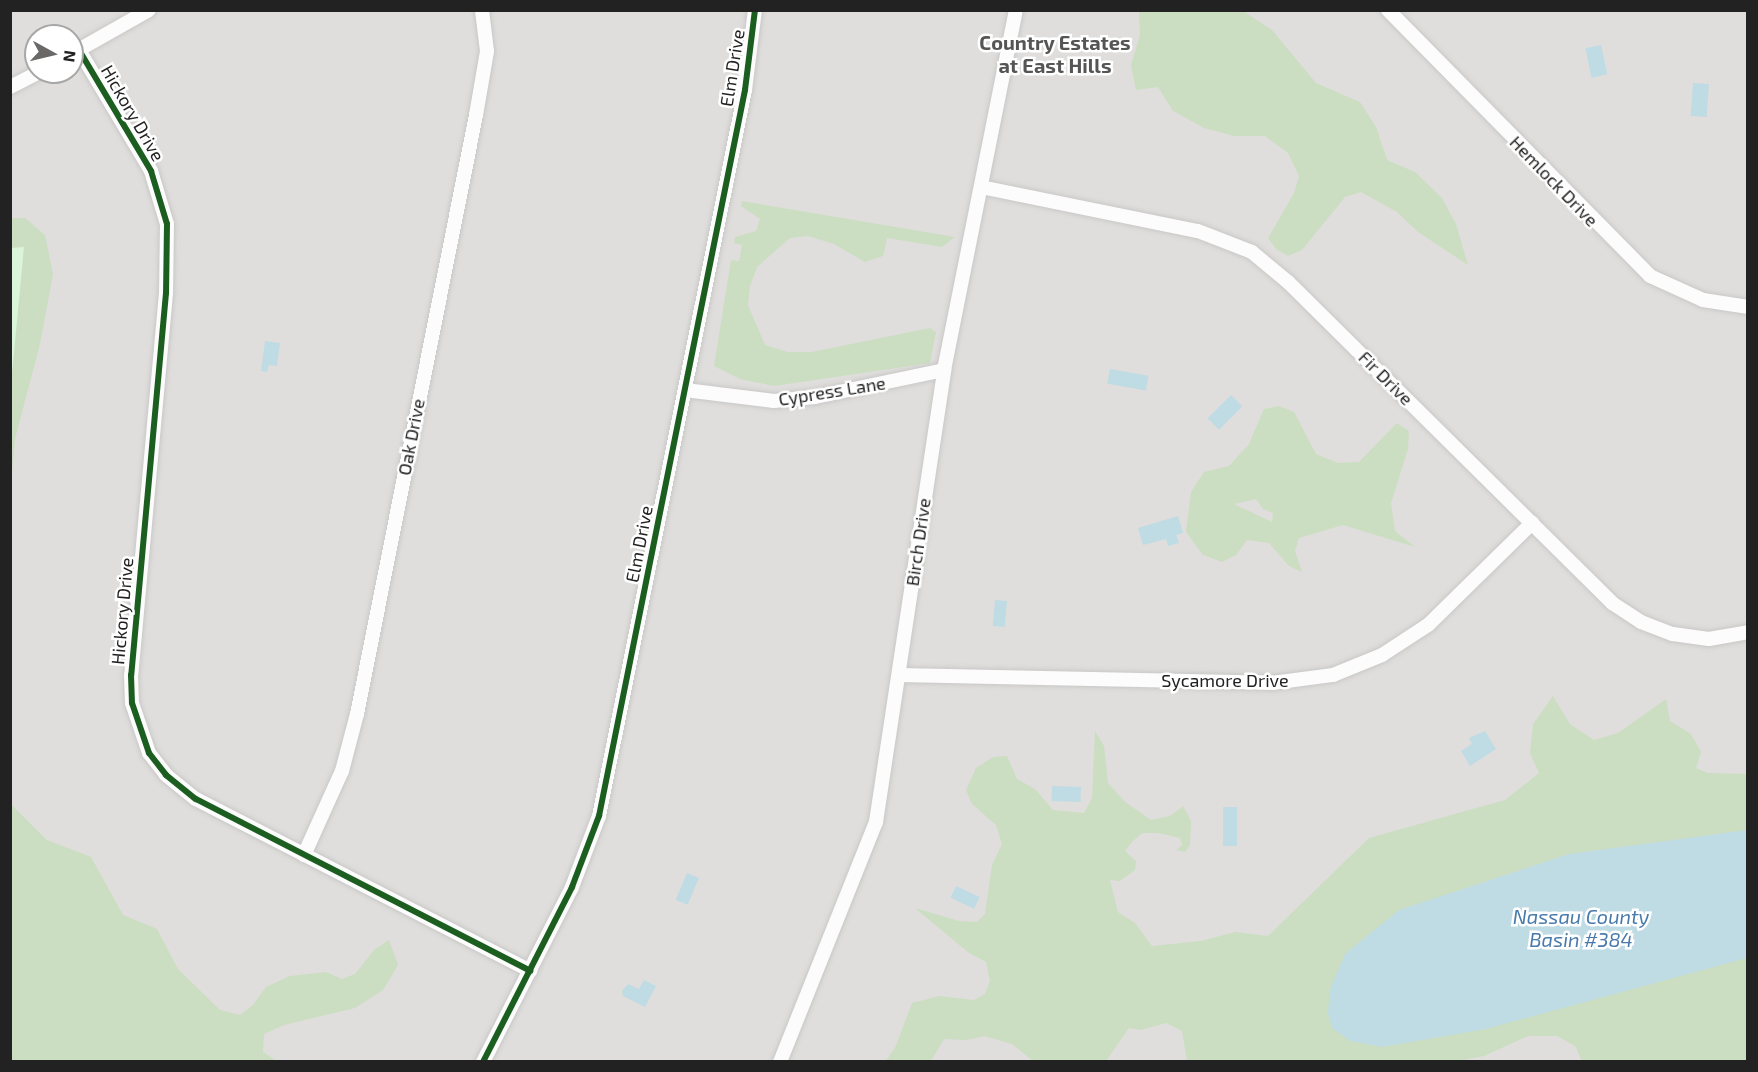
<!DOCTYPE html>
<html>
<head>
<meta charset="utf-8">
<style>
	body { margin:0 }
	#map { position:relative; width:1758px; height:1072px; overflow:hidden; background:#f0eeeb; font-family:"Exo 2",sans-serif }
	div>[style] { position:absolute }
	.residential>* { inset:0; background:#dfdedc }
	.forest>* { inset:0; background:#cbdec1 }
	.park>* { inset:0; background:#daf5da }
	.water>* { inset:0; background:#bfdbe3; transform-origin:0 0 }
	.roads { filter:drop-shadow(0 0 2px #c9c8c7) drop-shadow(0 0 2px #c9c8c7) }
	.minor>* { height:14px; margin:-7px; padding:0 7px; transform-origin:7px; border-radius:7px; background:#fdfcfc }
	.cycleway>* { height:6px; margin:-3px; padding:0 3px; transform-origin:3px; border-radius:3px; background:#1b5e20 }
	span { translate:-50% -50%; white-space:nowrap; text-align:center; line-height:1.15; -webkit-text-stroke:5px #fff; paint-order:stroke }
	.street-label { font-size:18px; color:#222 }
	.neighbourhood-label { font-size:20px; color:#555; font-weight:700 }
	.water-label { font-size:20px; color:#4a7aab; font-style:italic }
	.frame { position:absolute; inset:0; border:12px solid #222; pointer-events:none }
	.north { position:absolute; left:24px; top:24px; width:60px; height:60px; box-sizing:border-box; background:#fff; border:2px solid #a7a7a7; border-radius:50%; rotate:98deg; font-size:16px; font-weight:700; line-height:24px; text-align:center; color:#222 }
	.north::after { content:''; display:block; margin:auto; width:21px; height:27px; background:#6a6968; clip-path:polygon(50% 0,100% 100%,50% 72%,0 100%) }
</style>
</head>
<body>
<div id="map">
	<div class="residential">
		<div style="clip-path:polygon(evenodd,10px 11px,1747px 11px,1747px 1061px,268px 1061px,11px 804px,10px 11px,36px 36px,72px 36px,72px 72px,36px 72px,36px 36px)"></div>
	</div>
	<div class="forest">
		<div style="clip-path:polygon(1139px 11px,1243px 11px,1272px 30px,1316px 83px,1360px 102px,1376px 127px,1387px 160px,1415px 172px,1442px 198px,1456px 224px,1468px 265px,1418px 232px,1397px 212px,1361px 192px,1345px 197px,1302px 250px,1288px 256px,1276px 249px,1268px 238px,1294px 193px,1299px 176px,1288px 153px,1265px 136px,1234px 136px,1204px 128px,1173px 111px,1158px 87px,1136px 90px,1131px 65px,1140px 35px)"></div>
		<div style="clip-path:polygon(742px 201px,955px 237px,942px 247px,887px 238px,883px 256px,865px 262px,834px 244px,808px 236px,790px 238px,757px 267px,750px 286px,748px 305px,765px 345px,788px 352px,812px 352px,930px 328px,936px 332px,930px 363px,774px 386px,740px 379px,714px 366px,731px 260px,739px 261px,742px 245px,734px 243px,735px 237px,756px 231px,760px 219px,741px 206px)"></div>
		<div style="clip-path:polygon(11px 218px,25px 218px,45px 235px,53px 274px,40px 344px,15px 439px,11px 484px)"></div>
		<div style="clip-path:polygon(evenodd,1279px 406px,1294px 412px,1316px 454px,1338px 463px,1359px 462px,1397px 423px,1409px 431px,1408px 449px,1391px 503px,1395px 531px,1415px 547px,1343px 525px,1299px 538px,1295px 551px,1302px 572px,1289px 566px,1269px 543px,1247px 540px,1236px 555px,1222px 562px,1203px 555px,1186px 532px,1191px 492px,1204px 472px,1229px 466px,1249px 444px,1264px 409px,1279px 406px,1256px 499px,1263px 509px,1273px 513px,1272px 522px,1234px 504px,1256px 499px)"></div>
		<div style="clip-path:polygon(1553px 696px,1570px 724px,1594px 740px,1618px 733px,1666px 699px,1670px 721px,1691px 734px,1701px 752px,1696px 768px,1708px 773px,1747px 774px,1747px 1061px,1582px 1061px,1575px 1046px,1557px 1036px,1528px 1036px,1484px 1056px,1458px 1061px,1187px 1061px,1182px 1031px,1166px 1023px,1141px 1030px,1129px 1028px,1106px 1061px,1033px 1061px,1012px 1044px,984px 1036px,967px 1040px,944px 1039px,931px 1061px,885px 1062px,895px 1048px,912px 1003px,939px 996px,974px 1000px,985px 994px,990px 981px,986px 962px,969px 953px,915px 908px,959px 921px,977px 922px,985px 914px,992px 865px,1002px 844px,996px 825px,972px 804px,966px 790px,976px 768px,993px 757px,1007px 756px,1017px 779px,1035px 789px,1053px 810px,1084px 813px,1092px 798px,1095px 731px,1104px 746px,1108px 783px,1124px 801px,1151px 820px,1170px 816px,1183px 806px,1191px 821px,1190px 845px,1185px 852px,1176px 850px,1182px 845px,1180px 838px,1158px 833px,1142px 833px,1132px 842px,1125px 851px,1136px 861px,1135px 870px,1120px 881px,1110px 880px,1118px 912px,1135px 923px,1152px 946px,1201px 941px,1235px 932px,1268px 936px,1369px 838px,1505px 800px,1539px 773px,1530px 753px,1533px 724px)"></div>
		<div style="clip-path:polygon(11px 804px,47px 840px,91px 857px,123px 915px,157px 929px,178px 969px,220px 1010px,240px 1015px,253px 1005px,266px 987px,290px 976px,326px 972px,342px 979px,355px 974px,374px 950px,389px 940px,398px 965px,383px 990px,355px 1008px,284px 1025px,264px 1034px,263px 1052px,277px 1061px,11px 1061px)"></div>
	</div>
	<div class="park">
		<div style="clip-path:polygon(24px 247px,11px 384px,11px 248px)"></div>
	</div>
	<div class="water">
		<div style="left:1601px;top:45px;width:30px;height:16px;rotate:78deg"></div>
		<div style="left:1693px;top:83px;width:16px;height:33px;rotate:4deg"></div>
		<div style="clip-path:polygon(265px 341px,280px 343px,277px 366px,269px 365px,267px 372px,261px 371px)"></div>
		<div style="left:1110px;top:369px;width:39px;height:15px;rotate:10deg"></div>
		<div style="left:1231px;top:395px;width:16px;height:33px;rotate:45deg"></div>
		<div style="clip-path:polygon(1178px 516px,1183px 533px,1176px 535px,1179px 543px,1168px 546px,1166px 539px,1143px 545px,1138px 528px)"></div>
		<div style="left:995px;top:600px;width:12px;height:26px;rotate:5deg"></div>
		<div style="clip-path:polygon(1485px 731px,1496px 749px,1470px 766px,1461px 751px,1472px 744px,1469px 738px)"></div>
		<div style="left:1052px;top:786px;width:29px;height:15px;rotate:2deg"></div>
		<div style="left:1223px;top:807px;width:14px;height:39px"></div>
		<div style="clip-path:polygon(1747px 830px,1747px 958px,1486px 1029px,1382px 1047px,1350px 1041px,1332px 1028px,1328px 1013px,1330px 989px,1345px 954px,1399px 910px,1569px 854px)"></div>
		<div style="left:687px;top:873px;width:13px;height:29px;rotate:23deg"></div>
		<div style="left:956px;top:886px;width:26px;height:13px;rotate:25deg"></div>
		<div style="clip-path:polygon(644px 980px,656px 986px,645px 1007px,623px 996px,622px 991px,628px 984px,639px 989px)"></div>
	</div>
	<div class="roads">
		<div class="minor">
			<div style="left:1388px;top:10px;width:373px;rotate:45.4deg"></div>
			<div style="left:1650px;top:276px;width:58px;rotate:24.4deg"></div>
			<div style="left:1703px;top:300px;width:46px;rotate:8.8deg"></div>
			<div style="left:79px;top:50px;width:141px;rotate:59.2deg"></div>
			<div style="left:151px;top:171px;width:55px;rotate:73.2deg"></div>
			<div style="left:167px;top:224px;width:69px;rotate:90.8deg"></div>
			<div style="left:166px;top:293px;width:384px;rotate:95.2deg"></div>
			<div style="left:131px;top:675px;width:28px;rotate:88deg"></div>
			<div style="left:132px;top:703px;width:53px;rotate:71.2deg"></div>
			<div style="left:149px;top:753px;width:28px;rotate:52deg"></div>
			<div style="left:166px;top:775px;width:38px;rotate:39deg"></div>
			<div style="left:196px;top:799px;width:376px;rotate:27.2deg"></div>
			<div style="left:73px;top:53px;width:87px;rotate:-29.5deg"></div>
			<div style="left:10px;top:87px;width:34px;rotate:-27deg"></div>
			<div style="left:981px;top:187px;width:221px;rotate:11.5deg"></div>
			<div style="left:1198px;top:231px;width:58px;rotate:21.3deg"></div>
			<div style="left:1252px;top:252px;width:47px;rotate:39.8deg"></div>
			<div style="left:1288px;top:282px;width:456px;rotate:44.7deg"></div>
			<div style="left:1612px;top:603px;width:35px;rotate:33deg"></div>
			<div style="left:1641px;top:622px;width:34px;rotate:21deg"></div>
			<div style="left:1673px;top:634px;width:36px;rotate:8deg"></div>
			<div style="left:1709px;top:639px;width:40px;rotate:-10deg"></div>
			<div style="left:685px;top:390px;width:90px;rotate:7deg"></div>
			<div style="left:774px;top:401px;width:41px;rotate:-5.6deg"></div>
			<div style="left:815px;top:397px;width:132px;rotate:-11.8deg"></div>
			<div style="left:899px;top:675px;width:373px;rotate:1.2deg"></div>
			<div style="left:1272px;top:683px;width:62px;rotate:-7.5deg"></div>
			<div style="left:1333px;top:675px;width:53px;rotate:-22.2deg"></div>
			<div style="left:1382px;top:655px;width:55px;rotate:-33.1deg"></div>
			<div style="left:1428px;top:625px;width:146px;rotate:-44.4deg"></div>
			<div style="left:304px;top:855px;width:92px;rotate:-65.7deg"></div>
			<div style="left:342px;top:771px;width:59px;rotate:-75.3deg"></div>
			<div style="left:357px;top:714px;width:611px;rotate:-78.76deg"></div>
			<div style="left:476px;top:115px;width:65px;rotate:-80.2deg"></div>
			<div style="left:487px;top:51px;width:41px;rotate:-97deg"></div>
			<div style="left:483px;top:1062px;width:196px;rotate:-63deg"></div>
			<div style="left:572px;top:887px;width:76px;rotate:-69.2deg"></div>
			<div style="left:599px;top:816px;width:741px;rotate:-78.63deg"></div>
			<div style="left:745px;top:90px;width:81px;rotate:-82.9deg"></div>
			<div style="left:780px;top:1062px;width:258px;rotate:-68.2deg"></div>
			<div style="left:876px;top:822px;width:457px;rotate:-81.4deg"></div>
			<div style="left:944px;top:370px;width:367px;rotate:-78.7deg"></div>
		</div>
	</div>
	<div class="cycleway">
		<div style="left:79px;top:50px;width:141px;rotate:59.2deg"></div>
		<div style="left:151px;top:171px;width:55px;rotate:73.2deg"></div>
		<div style="left:167px;top:224px;width:69px;rotate:90.8deg"></div>
		<div style="left:166px;top:293px;width:384px;rotate:95.2deg"></div>
		<div style="left:131px;top:675px;width:28px;rotate:88deg"></div>
		<div style="left:132px;top:703px;width:53px;rotate:71.2deg"></div>
		<div style="left:149px;top:753px;width:28px;rotate:52deg"></div>
		<div style="left:166px;top:775px;width:38px;rotate:39deg"></div>
		<div style="left:196px;top:799px;width:376px;rotate:27.2deg"></div>
		<div style="left:483px;top:1062px;width:196px;rotate:-63deg"></div>
		<div style="left:572px;top:887px;width:76px;rotate:-69.2deg"></div>
		<div style="left:599px;top:816px;width:741px;rotate:-78.63deg"></div>
		<div style="left:745px;top:90px;width:81px;rotate:-82.9deg"></div>
	</div>
	<div class="street-label">
		<span style="left:732px;top:68px;rotate:-81deg">Elm Drive</span>
		<span style="left:133px;top:113px;rotate:60deg">Hickory Drive</span>
		<span style="left:1554px;top:181px;rotate:46deg">Hemlock Drive</span>
		<span style="left:1386px;top:378px;rotate:45deg">Fir Drive</span>
		<span style="left:832px;top:391px;rotate:-9deg">Cypress Lane</span>
		<span style="left:411px;top:437px;rotate:-79deg">Oak Drive</span>
		<span style="left:918px;top:542px;rotate:-82deg">Birch Drive</span>
		<span style="left:639px;top:544px;rotate:-79deg">Elm Drive</span>
		<span style="left:122px;top:611px;rotate:-85deg">Hickory Drive</span>
		<span style="left:1225px;top:680px">Sycamore Drive</span>
	</div>
	<div class="neighbourhood-label">
		<span style="left:1055px;top:54px">Country Estates<br>at East Hills</span>
	</div>
	<div class="water-label">
		<span style="left:1581px;top:928px">Nassau County<br>Basin #384</span>
	</div>
	<div class="frame"></div>
	<div class="north">N</div>
</div>
</body>
</html>
